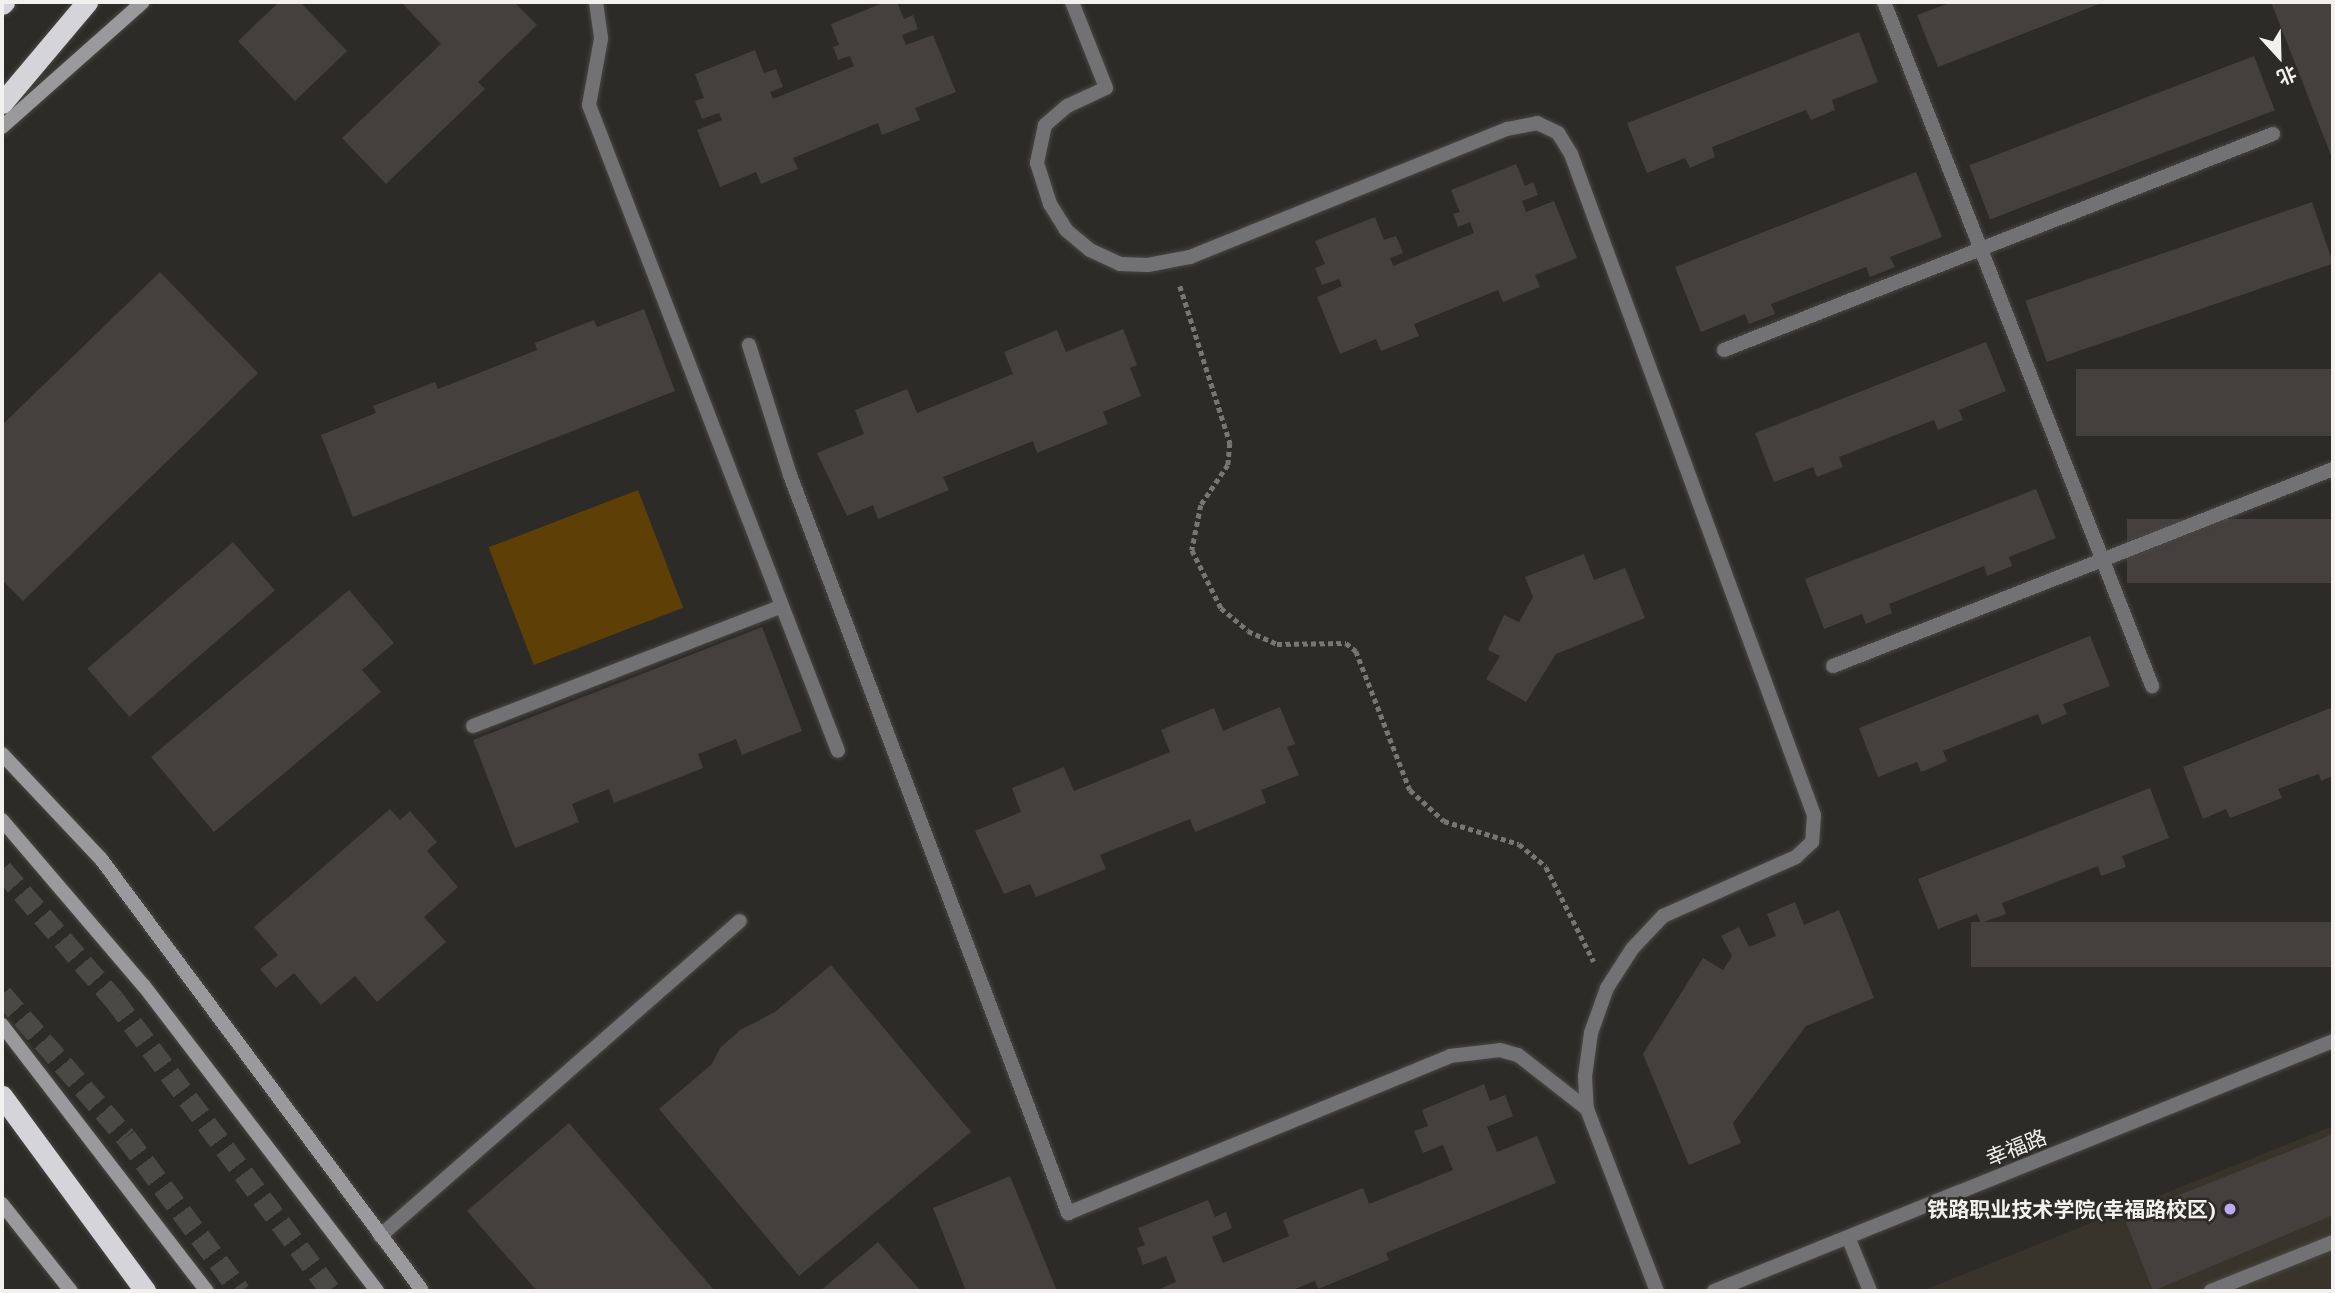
<!DOCTYPE html>
<html>
<head>
<meta charset="utf-8">
<style>
	body { margin:0 }
	#map { position:relative; width:2335px; height:1293px; overflow:hidden; background:#2d2b28; font-family:"PT Serif","Noto Sans SC",serif }
	div>[style] { position:absolute }
	.built>* { inset:0; background:#39342b }
	.green>* { inset:0; background:#5e4006; transform-origin:0 0 }
	.building>* { inset:0; background:#43403d; transform-origin:0 0 }
	.highway-tunnel>* { height:21px; margin-top:-10.5px; transform-origin:0; background:repeating-linear-gradient(90deg,#4b4946 0 21px,transparent 0 31px) }
	.path>* { height:4.5px; margin-top:-2.25px; transform-origin:0; background:repeating-linear-gradient(90deg,#787673 0 5px,transparent 0 8.5px) }
	.roads { filter:drop-shadow(0 0 2px #494744) drop-shadow(0 0 2px #494744) }
	.lane>* { height:14px; margin:-7px; padding:0 7px; transform-origin:7px; border-radius:7px; background:#727274 }
	.street>* { height:14px; margin:-7px; padding:0 7px; transform-origin:7px; border-radius:7px; background:#727274 }
	.secondary>* { height:14px; margin:-7px; padding:0 7px; transform-origin:7px; border-radius:7px; background:#9a9a9d }
	.highway>* { height:21px; margin:-10.5px; padding:0 10.5px; transform-origin:10.5px; border-radius:10.5px; background:#d5d4d9 }
	.dots>* { width:19px; height:19px; translate:-50% -50%; box-sizing:border-box; border:4px solid #2d2b28; border-radius:50% }
	span { translate:-50% -50%; white-space:nowrap; text-align:center; line-height:1.15; -webkit-text-stroke:5px #2d2b28; paint-order:stroke }
	.street-label { font-size:21px; color:#f2f1ef }
	.poi-label { font-size:21px; color:#f2f1ef; font-weight:700 }
	.right { translate:-100% -50%; text-align:right }
	.frame { position:absolute; inset:0; border:4px solid #f2f1ef; pointer-events:none }
	.north { position:absolute; left:2244px; top:21px; width:70px; height:70px; -webkit-text-stroke:5px #2d2b28; paint-order:stroke; rotate:158deg; font-size:19px; font-weight:700; line-height:28px; text-align:center; color:#f2f1ef }
	.north::after { content:''; display:block; margin:auto; width:24px; height:32px; background:#f2f1ef; clip-path:polygon(50% 0,100% 100%,50% 72%,0 100%) }
</style>
</head>
<body>
<div id="map">
	<div class="built">
		<div style="clip-path:polygon(2333px 1126px,2333px 1291px,1922px 1291px)"></div>
	</div>
	<div class="green">
		<div style="left:638px;top:490px;width:126px;height:160px;rotate:69deg"></div>
	</div>
	<div class="building">
		<div style="clip-path:polygon(279px 2px,300px 2px,347px 51px,295px 101px,238px 41px)"></div>
		<div style="clip-path:polygon(401px 2px,514px 2px,537px 25px,478px 82px,485px 89px,386px 184px,342px 138px,441px 44px)"></div>
		<div style="clip-path:polygon(885px 2px,897px 2px,904px 19px,913px 15px,918px 29px,902px 35px,906px 45px,933px 35px,956px 92px,915px 108px,920px 120px,882px 135px,878px 123px,793px 158px,798px 169px,761px 184px,756px 172px,720px 187px,697px 130px,722px 120px,719px 113px,702px 119px,695px 101px,704px 98px,695px 74px,755px 50px,764px 73px,776px 69px,783px 87px,770px 92px,773px 99px,854px 66px,850px 56px,838px 60px,833px 47px,839px 45px,831px 24px)"></div>
		<div style="clip-path:polygon(1952px 2px,2104px 2px,1938px 67px,1917px 15px)"></div>
		<div style="clip-path:polygon(2271px 2px,2333px 2px,2333px 160px)"></div>
		<div style="clip-path:polygon(1859px 32px,1878px 82px,1832px 100px,1835px 110px,1811px 120px,1806px 110px,1712px 147px,1715px 157px,1690px 168px,1685px 158px,1647px 173px,1627px 123px)"></div>
		<div style="left:2254px;top:56px;width:58px;height:305px;rotate:69deg"></div>
		<div style="clip-path:polygon(1516px 164px,1525px 186px,1533px 182px,1538px 195px,1522px 201px,1526px 212px,1554px 201px,1577px 258px,1535px 275px,1540px 287px,1503px 302px,1498px 290px,1414px 324px,1419px 336px,1381px 351px,1376px 339px,1340px 354px,1317px 297px,1342px 286px,1339px 279px,1322px 285px,1315px 268px,1325px 264px,1315px 241px,1375px 217px,1384px 240px,1396px 236px,1403px 253px,1390px 258px,1393px 266px,1474px 233px,1470px 222px,1458px 227px,1453px 214px,1460px 212px,1451px 190px)"></div>
		<div style="clip-path:polygon(1916px 172px,1942px 237px,1890px 257px,1895px 267px,1870px 277px,1866px 267px,1771px 304px,1775px 314px,1749px 324px,1745px 314px,1701px 332px,1675px 267px)"></div>
		<div style="left:2312px;top:202px;width:65px;height:303px;rotate:71deg"></div>
		<div style="clip-path:polygon(160px 272px,258px 373px,23px 601px,2px 580px,2px 425px)"></div>
		<div style="clip-path:polygon(644px 309px,675px 391px,353px 517px,321px 435px,376px 413px,373px 406px,435px 382px,438px 389px,537px 350px,535px 343px,594px 320px,597px 327px)"></div>
		<div style="clip-path:polygon(1123px 329px,1137px 365px,1130px 368px,1141px 396px,1103px 412px,1108px 424px,1037px 453px,1033px 441px,943px 477px,949px 490px,878px 519px,873px 505px,847px 516px,817px 453px,864px 434px,855px 410px,907px 389px,917px 413px,1013px 374px,1004px 352px,1057px 330px,1066px 352px)"></div>
		<div style="clip-path:polygon(1986px 342px,2006px 391px,1959px 410px,1963px 420px,1938px 430px,1934px 420px,1839px 457px,1843px 467px,1817px 477px,1813px 467px,1774px 482px,1755px 433px)"></div>
		<div style="left:2333px;top:369px;width:67px;height:257px;rotate:90deg"></div>
		<div style="clip-path:polygon(2036px 489px,2056px 538px,2009px 557px,2012px 566px,1987px 576px,1984px 566px,1889px 604px,1892px 613px,1866px 624px,1862px 614px,1824px 629px,1805px 579px)"></div>
		<div style="left:2333px;top:519px;width:64px;height:206px;rotate:90deg"></div>
		<div style="left:233px;top:542px;width:64px;height:193px;rotate:49deg"></div>
		<div style="clip-path:polygon(1584px 554px,1594px 580px,1625px 568px,1645px 618px,1556px 654px,1526px 702px,1486px 679px,1500px 656px,1488px 650px,1504px 615px,1519px 622px,1533px 597px,1525px 577px)"></div>
		<div style="clip-path:polygon(349px 590px,394px 643px,362px 670px,381px 692px,214px 832px,151px 757px)"></div>
		<div style="clip-path:polygon(762px 627px,802px 731px,742px 755px,736px 739px,698px 754px,703px 768px,614px 803px,609px 789px,572px 804px,579px 822px,515px 848px,473px 740px)"></div>
		<div style="clip-path:polygon(2090px 636px,2110px 686px,2063px 704px,2067px 714px,2042px 725px,2038px 714px,1943px 751px,1947px 761px,1921px 772px,1917px 762px,1878px 777px,1859px 728px)"></div>
		<div style="clip-path:polygon(1280px 707px,1295px 744px,1287px 747px,1299px 775px,1261px 790px,1266px 803px,1195px 832px,1190px 819px,1100px 855px,1106px 869px,1036px 897px,1030px 884px,1004px 894px,975px 831px,1021px 812px,1012px 788px,1064px 767px,1074px 791px,1170px 752px,1161px 730px,1214px 708px,1223px 731px)"></div>
		<div style="clip-path:polygon(2333px 707px,2333px 776px,2321px 781px,2319px 774px,2278px 789px,2282px 798px,2230px 818px,2226px 809px,2203px 819px,2183px 767px)"></div>
		<div style="clip-path:polygon(2150px 788px,2169px 838px,2122px 856px,2126px 867px,2101px 876px,2098px 866px,2002px 903px,2006px 914px,1981px 923px,1977px 914px,1938px 929px,1918px 879px)"></div>
		<div style="clip-path:polygon(390px 809px,400px 820px,410px 811px,437px 842px,427px 851px,458px 887px,424px 917px,446px 942px,377px 1002px,355px 976px,321px 1005px,294px 973px,276px 988px,260px 969px,278px 955px,254px 927px)"></div>
		<div style="clip-path:polygon(1795px 902px,1804px 925px,1839px 910px,1874px 998px,1806px 1026px,1733px 1123px,1741px 1143px,1689px 1165px,1643px 1054px,1703px 958px,1723px 970px,1732px 956px,1721px 936px,1739px 927px,1749px 947px,1776px 936px,1767px 914px)"></div>
		<div style="left:2333px;top:922px;width:45px;height:362px;rotate:90deg"></div>
		<div style="clip-path:polygon(831px 965px,971px 1132px,799px 1276px,659px 1109px,712px 1064px,720px 1048px,740px 1030px,775px 1012px)"></div>
		<div style="clip-path:polygon(1484px 1084px,1490px 1101px,1505px 1095px,1513px 1116px,1487px 1127px,1497px 1152px,1537px 1136px,1556px 1183px,1386px 1253px,1389px 1260px,1318px 1289px,1315px 1281px,1290px 1291px,1155px 1291px,1176px 1282px,1166px 1256px,1143px 1265px,1137px 1248px,1145px 1245px,1138px 1228px,1208px 1200px,1215px 1217px,1226px 1212px,1232px 1228px,1212px 1237px,1223px 1263px,1289px 1236px,1283px 1220px,1363px 1188px,1369px 1204px,1453px 1170px,1443px 1145px,1423px 1153px,1414px 1131px,1428px 1126px,1422px 1110px)"></div>
		<div style="clip-path:polygon(569px 1123px,715px 1291px,537px 1291px,467px 1211px)"></div>
		<div style="clip-path:polygon(2333px 1134px,2333px 1215px,2153px 1291px,2124px 1217px)"></div>
		<div style="clip-path:polygon(1010px 1176px,1057px 1291px,966px 1291px,933px 1208px)"></div>
		<div style="clip-path:polygon(878px 1242px,921px 1291px,820px 1291px)"></div>
	</div>
	<div class="highway-tunnel">
		<div style="left:2px;top:869px;width:172px;rotate:49.3deg"></div>
		<div style="left:114px;top:999px;width:364px;rotate:53.4deg"></div>
		<div style="left:2px;top:994px;width:189px;rotate:49.1deg"></div>
		<div style="left:126px;top:1137px;width:192px;rotate:53.5deg"></div>
	</div>
	<div class="path">
		<div style="left:1180px;top:286px;width:165px;rotate:72.3deg"></div>
		<div style="left:1230px;top:443px;width:22px;rotate:95deg"></div>
		<div style="left:1228px;top:465px;width:48px;rotate:124deg"></div>
		<div style="left:1201px;top:505px;width:46px;rotate:101.3deg"></div>
		<div style="left:1192px;top:550px;width:65px;rotate:63.4deg"></div>
		<div style="left:1221px;top:608px;width:35px;rotate:40deg"></div>
		<div style="left:1248px;top:631px;width:32px;rotate:24deg"></div>
		<div style="left:1277px;top:644px;width:69px;rotate:-0.8deg"></div>
		<div style="left:1346px;top:643px;width:13px;rotate:39deg"></div>
		<div style="left:1356px;top:651px;width:149px;rotate:68.8deg"></div>
		<div style="left:1410px;top:790px;width:46px;rotate:42.4deg"></div>
		<div style="left:1444px;top:821px;width:78px;rotate:17deg"></div>
		<div style="left:1519px;top:844px;width:35px;rotate:40deg"></div>
		<div style="left:1546px;top:867px;width:106px;rotate:63.2deg"></div>
	</div>
	<div class="roads">
		<div class="lane">
			<div style="left:596px;top:2px;width:37px;rotate:82deg"></div>
			<div style="left:601px;top:39px;width:67px;rotate:100.3deg"></div>
			<div style="left:589px;top:105px;width:692px;rotate:68.92deg"></div>
			<div style="left:1072px;top:2px;width:92px;rotate:68.4deg"></div>
			<div style="left:1106px;top:88px;width:43px;rotate:155.2deg"></div>
			<div style="left:1067px;top:106px;width:29px;rotate:139deg"></div>
			<div style="left:1045px;top:125px;width:39px;rotate:102deg"></div>
			<div style="left:1037px;top:163px;width:43px;rotate:72.4deg"></div>
			<div style="left:1050px;top:204px;width:31px;rotate:58deg"></div>
			<div style="left:1066px;top:230px;width:31px;rotate:40deg"></div>
			<div style="left:1090px;top:250px;width:33px;rotate:25deg"></div>
			<div style="left:1120px;top:264px;width:28px;rotate:2deg"></div>
			<div style="left:1148px;top:265px;width:43px;rotate:-10.8deg"></div>
			<div style="left:1190px;top:257px;width:342px;rotate:-22deg"></div>
			<div style="left:1507px;top:129px;width:31px;rotate:-11deg"></div>
			<div style="left:1537px;top:123px;width:23px;rotate:25deg"></div>
			<div style="left:1558px;top:133px;width:25px;rotate:58deg"></div>
			<div style="left:1571px;top:154px;width:704px;rotate:69.82deg"></div>
			<div style="left:1814px;top:815px;width:27px;rotate:94deg"></div>
			<div style="left:1812px;top:842px;width:22px;rotate:137deg"></div>
			<div style="left:1796px;top:857px;width:145px;rotate:156.1deg"></div>
			<div style="left:1663px;top:916px;width:45px;rotate:133.2deg"></div>
			<div style="left:1632px;top:949px;width:46px;rotate:122.7deg"></div>
			<div style="left:1607px;top:988px;width:48px;rotate:109.6deg"></div>
			<div style="left:1591px;top:1033px;width:43px;rotate:97.9deg"></div>
			<div style="left:1585px;top:1076px;width:33px;rotate:87deg"></div>
			<div style="left:1587px;top:1109px;width:195px;rotate:69deg"></div>
			<div style="left:1884px;top:2px;width:735px;rotate:68.6deg"></div>
			<div style="left:749px;top:345px;width:136px;rotate:72.5deg"></div>
			<div style="left:790px;top:475px;width:789px;rotate:69.36deg"></div>
			<div style="left:1068px;top:1213px;width:413px;rotate:-22.3deg"></div>
			<div style="left:1450px;top:1056px;width:50px;rotate:-6.8deg"></div>
			<div style="left:1500px;top:1050px;width:19px;rotate:16deg"></div>
			<div style="left:1518px;top:1055px;width:88px;rotate:38deg"></div>
			<div style="left:1724px;top:350px;width:590px;rotate:-21.48deg"></div>
			<div style="left:1833px;top:666px;width:537px;rotate:-21.5deg"></div>
			<div style="left:473px;top:726px;width:331px;rotate:-21.2deg"></div>
			<div style="left:380px;top:1236px;width:478px;rotate:-41.2deg"></div>
			<div style="left:1848px;top:1237px;width:58px;rotate:67.8deg"></div>
			<div style="left:2211px;top:1291px;width:131px;rotate:-21.9deg"></div>
		</div>
		<div class="street">
			<div style="left:1714px;top:1291px;width:668px;rotate:-21.99deg"></div>
		</div>
		<div class="secondary">
			<div style="left:2px;top:127px;width:188px;rotate:-41.6deg"></div>
			<div style="left:2px;top:754px;width:144px;rotate:46.7deg"></div>
			<div style="left:101px;top:859px;width:536px;rotate:53.34deg"></div>
			<div style="left:2px;top:820px;width:218px;rotate:49.5deg"></div>
			<div style="left:144px;top:986px;width:384px;rotate:52.6deg"></div>
			<div style="left:2px;top:1025px;width:336px;rotate:52.4deg"></div>
			<div style="left:2px;top:1204px;width:111px;rotate:51.6deg"></div>
		</div>
		<div class="highway">
			<div style="left:2px;top:4px;width:3px;rotate:-45deg"></div>
			<div style="left:2px;top:103px;width:132px;rotate:-49.9deg"></div>
			<div style="left:2px;top:1096px;width:242px;rotate:53.7deg"></div>
		</div>
	</div>
	<div class="dots">
		<div style="left:2230px;top:1209px;background:#bcaaf5"></div>
	</div>
	<div class="street-label">
		<span style="left:2016px;top:1147px;rotate:-22deg">幸福路</span>
	</div>
	<div class="poi-label">
		<span class="right" style="left:2216px;top:1209px">铁路职业技术学院(幸福路校区)</span>
	</div>
	<div class="frame"></div>
	<div class="north">北</div>
</div>
</body>
</html>
